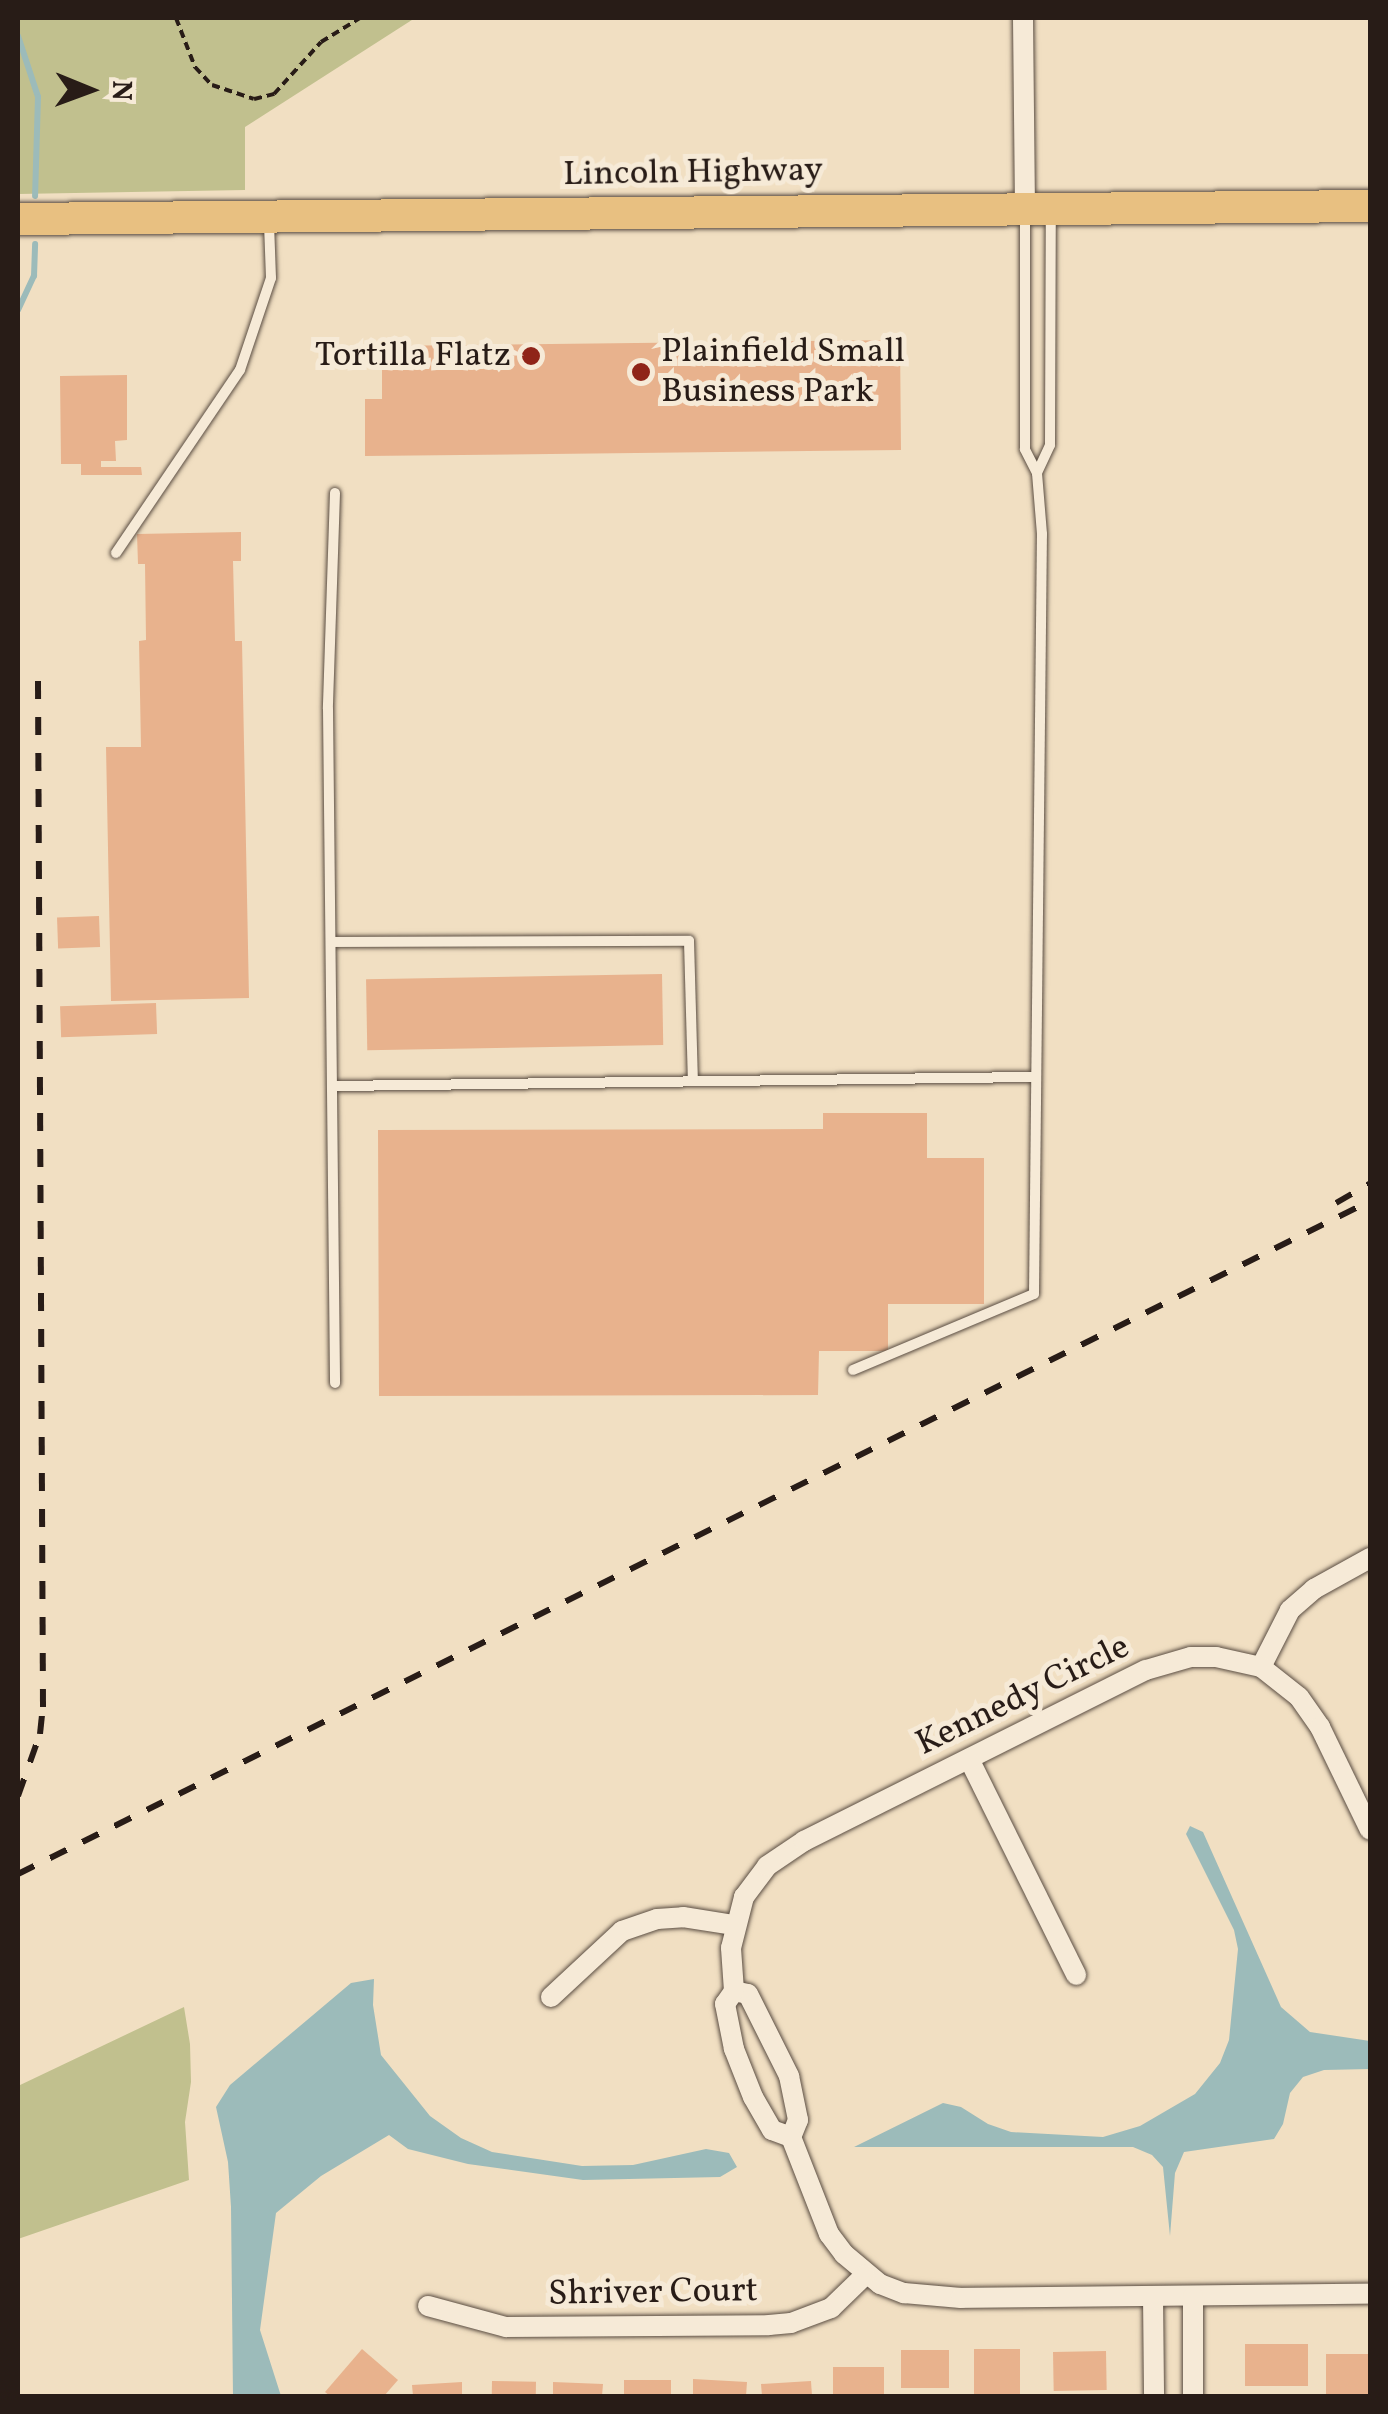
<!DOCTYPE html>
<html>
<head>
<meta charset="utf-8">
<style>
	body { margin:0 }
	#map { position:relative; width:1388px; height:2414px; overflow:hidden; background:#f1dfc2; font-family:Vollkorn,serif }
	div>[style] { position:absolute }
	.green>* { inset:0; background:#c1c08e }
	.water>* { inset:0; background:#9cbbba }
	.stream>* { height:6px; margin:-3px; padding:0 3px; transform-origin:3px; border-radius:3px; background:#9cbbba }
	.building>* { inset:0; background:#e8b28d; transform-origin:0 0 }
	.path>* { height:4px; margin-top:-2px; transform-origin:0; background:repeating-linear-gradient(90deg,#281c17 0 8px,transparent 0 13px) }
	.roads { filter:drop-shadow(0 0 2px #5a4d42) drop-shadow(0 0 2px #5a4d42) }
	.lane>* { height:10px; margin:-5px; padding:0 5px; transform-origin:5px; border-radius:5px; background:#f6ead7 }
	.street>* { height:20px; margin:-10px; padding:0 10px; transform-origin:10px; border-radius:10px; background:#f6ead7 }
	.primary>* { height:32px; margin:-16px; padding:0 16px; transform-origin:16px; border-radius:16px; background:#e8c081 }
	.rail>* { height:6px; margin-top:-3px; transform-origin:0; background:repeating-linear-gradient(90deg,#281c17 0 18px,transparent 0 36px) }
	.dots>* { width:28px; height:28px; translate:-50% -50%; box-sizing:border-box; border:5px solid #f6ead7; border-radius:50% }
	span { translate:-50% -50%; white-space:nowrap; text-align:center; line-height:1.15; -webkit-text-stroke:10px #f6ead7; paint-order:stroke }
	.street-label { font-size:35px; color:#281c17 }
	.poi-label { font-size:35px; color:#281c17 }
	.left { translate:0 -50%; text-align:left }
	.right { translate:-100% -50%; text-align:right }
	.frame { position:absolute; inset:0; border:20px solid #281c17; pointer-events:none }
	.north { position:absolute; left:40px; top:40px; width:100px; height:100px; -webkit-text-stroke:8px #f6ead7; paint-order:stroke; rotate:91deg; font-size:28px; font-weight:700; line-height:40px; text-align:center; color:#281c17 }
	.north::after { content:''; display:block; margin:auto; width:35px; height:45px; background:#281c17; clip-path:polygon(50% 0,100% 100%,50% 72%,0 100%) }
</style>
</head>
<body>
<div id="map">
	<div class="green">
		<div style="clip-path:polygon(18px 18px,415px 18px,245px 127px,245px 190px,18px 194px)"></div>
		<div style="clip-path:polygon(184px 2007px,190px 2044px,191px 2082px,185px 2122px,189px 2180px,18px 2239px,18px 2086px)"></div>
	</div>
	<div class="water">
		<div style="clip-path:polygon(1190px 1826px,1203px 1832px,1281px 2007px,1310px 2032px,1370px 2041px,1370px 2069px,1324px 2070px,1303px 2077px,1290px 2093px,1283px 2124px,1274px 2139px,1184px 2152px,1175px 2173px,1170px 2236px,1163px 2167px,1152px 2155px,1133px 2147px,854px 2147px,943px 2103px,961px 2107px,988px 2124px,1011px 2132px,1103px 2137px,1140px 2126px,1195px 2094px,1220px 2063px,1229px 2040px,1238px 1949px,1234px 1930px,1186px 1834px)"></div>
		<div style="clip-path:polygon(374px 1979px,373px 2005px,381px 2055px,430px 2116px,461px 2138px,492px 2152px,582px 2166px,633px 2165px,706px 2149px,729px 2153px,737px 2167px,720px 2177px,583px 2180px,468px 2164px,408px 2149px,389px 2135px,321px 2176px,276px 2213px,260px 2330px,281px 2396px,233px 2396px,231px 2207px,228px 2162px,216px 2107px,230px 2085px,351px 1983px)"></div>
	</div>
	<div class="stream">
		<div style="left:18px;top:36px;width:64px;rotate:71.8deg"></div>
		<div style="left:38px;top:97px;width:99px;rotate:91.7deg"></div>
		<div style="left:18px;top:310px;width:38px;rotate:-65deg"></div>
		<div style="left:34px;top:276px;width:32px;rotate:-88deg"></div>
	</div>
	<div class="building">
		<div style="clip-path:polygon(900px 340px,901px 450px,365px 456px,365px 399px,382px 399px,382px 346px)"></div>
		<div style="clip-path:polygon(127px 375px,127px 440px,115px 441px,116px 461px,101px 461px,101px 467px,141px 467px,142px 475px,81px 475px,81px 464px,61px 464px,60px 376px)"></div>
		<div style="clip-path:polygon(241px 532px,241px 561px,233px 561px,235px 641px,242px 641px,249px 998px,111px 1001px,106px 747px,141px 747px,139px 641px,146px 640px,145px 564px,138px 564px,137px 534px)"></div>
		<div style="left:99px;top:916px;width:31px;height:42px;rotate:88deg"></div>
		<div style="left:662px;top:974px;width:71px;height:296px;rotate:89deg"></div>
		<div style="left:156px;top:1003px;width:31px;height:96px;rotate:88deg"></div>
		<div style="clip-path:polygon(823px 1113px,927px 1113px,927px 1158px,984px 1158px,984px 1304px,888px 1304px,888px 1351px,819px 1351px,818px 1395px,379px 1396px,378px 1130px,823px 1129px)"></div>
		<div style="left:1308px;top:2344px;width:42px;height:63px;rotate:90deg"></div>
		<div style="clip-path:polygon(362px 2349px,398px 2380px,384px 2396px,330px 2396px,325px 2392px)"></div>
		<div style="left:1020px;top:2349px;width:45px;height:46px;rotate:90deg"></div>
		<div style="left:901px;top:2350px;width:48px;height:38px"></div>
		<div style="left:1106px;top:2351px;width:39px;height:53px;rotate:89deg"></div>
		<div style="left:1370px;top:2354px;width:40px;height:44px;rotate:90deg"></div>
		<div style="left:833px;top:2367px;width:51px;height:29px"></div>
		<div style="clip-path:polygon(693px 2379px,747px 2382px,746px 2396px,693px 2396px)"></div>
		<div style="left:624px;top:2380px;width:47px;height:16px"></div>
		<div style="left:492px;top:2381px;width:44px;height:15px;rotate:1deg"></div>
		<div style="clip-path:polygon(811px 2381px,812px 2396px,762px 2396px,761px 2384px)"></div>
		<div style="clip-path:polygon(462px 2382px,462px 2396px,413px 2396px,412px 2385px)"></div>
		<div style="clip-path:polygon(553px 2382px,603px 2384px,602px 2396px,553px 2396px)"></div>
	</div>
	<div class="path">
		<div style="left:176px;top:18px;width:53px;rotate:68.8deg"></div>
		<div style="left:195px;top:67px;width:25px;rotate:47deg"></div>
		<div style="left:212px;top:85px;width:44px;rotate:18.4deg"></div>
		<div style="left:254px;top:99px;width:21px;rotate:-14deg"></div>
		<div style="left:274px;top:94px;width:70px;rotate:-47.9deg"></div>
		<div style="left:321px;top:42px;width:46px;rotate:-31.6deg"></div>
	</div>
	<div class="roads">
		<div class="lane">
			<div style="left:1037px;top:473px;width:31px;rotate:-65deg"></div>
			<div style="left:1050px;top:445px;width:233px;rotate:-89.8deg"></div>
			<div style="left:335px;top:493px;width:216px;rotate:91.9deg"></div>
			<div style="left:328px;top:709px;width:674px;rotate:89.4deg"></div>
			<div style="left:116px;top:553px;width:221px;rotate:-55.9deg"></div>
			<div style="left:240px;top:370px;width:97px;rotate:-71.4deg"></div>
			<div style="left:271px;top:278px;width:54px;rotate:-92.1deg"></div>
			<div style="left:332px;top:942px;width:357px;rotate:-0.2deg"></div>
			<div style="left:689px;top:941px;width:140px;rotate:88.4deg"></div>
			<div style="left:335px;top:1086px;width:701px;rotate:-0.74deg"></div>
			<div style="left:853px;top:1370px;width:196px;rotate:-22.8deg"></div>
			<div style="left:1034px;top:1294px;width:760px;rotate:-89.4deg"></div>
			<div style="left:1042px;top:534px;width:61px;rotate:-94.7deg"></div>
			<div style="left:1037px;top:473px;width:27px;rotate:-117deg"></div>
			<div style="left:1025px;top:449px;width:235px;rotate:-90deg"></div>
		</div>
		<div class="street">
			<div style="left:1023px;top:18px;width:190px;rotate:89.4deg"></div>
			<div style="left:1261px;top:1667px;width:64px;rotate:-63deg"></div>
			<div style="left:1290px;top:1610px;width:32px;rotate:-41deg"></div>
			<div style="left:1314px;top:1589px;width:64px;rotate:-29deg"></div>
			<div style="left:969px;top:1759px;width:241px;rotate:63.6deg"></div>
			<div style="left:734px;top:1991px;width:14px;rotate:12deg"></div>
			<div style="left:748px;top:1994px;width:92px;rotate:63.4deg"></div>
			<div style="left:789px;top:2076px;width:45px;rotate:78.4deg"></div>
			<div style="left:798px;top:2120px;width:18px;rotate:112deg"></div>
			<div style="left:791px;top:2137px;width:104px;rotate:68.6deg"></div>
			<div style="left:829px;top:2234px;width:25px;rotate:53deg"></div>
			<div style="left:844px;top:2254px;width:47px;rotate:39.8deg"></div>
			<div style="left:880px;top:2284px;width:26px;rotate:21deg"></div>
			<div style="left:904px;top:2293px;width:57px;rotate:5deg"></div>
			<div style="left:961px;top:2298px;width:409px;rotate:-0.6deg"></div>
			<div style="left:551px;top:1997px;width:97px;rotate:-42.9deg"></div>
			<div style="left:622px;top:1931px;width:37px;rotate:-19deg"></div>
			<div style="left:657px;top:1919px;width:26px;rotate:-4deg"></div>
			<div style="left:683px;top:1917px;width:52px;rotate:8.9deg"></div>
			<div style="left:791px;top:2137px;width:20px;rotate:-160deg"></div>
			<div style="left:772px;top:2130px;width:38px;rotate:-120deg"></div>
			<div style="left:753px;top:2097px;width:52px;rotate:-111.6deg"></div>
			<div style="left:734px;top:2049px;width:46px;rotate:-101.3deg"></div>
			<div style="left:725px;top:2004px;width:16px;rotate:-55deg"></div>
			<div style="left:734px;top:1991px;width:43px;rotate:-94deg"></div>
			<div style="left:731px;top:1948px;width:53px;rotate:-75.7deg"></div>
			<div style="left:744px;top:1897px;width:39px;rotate:-53deg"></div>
			<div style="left:767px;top:1866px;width:45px;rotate:-34deg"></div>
			<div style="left:804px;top:1841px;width:382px;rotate:-26.6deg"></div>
			<div style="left:1146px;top:1670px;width:47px;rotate:-16.1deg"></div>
			<div style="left:1191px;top:1657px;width:25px"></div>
			<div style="left:1216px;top:1657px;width:46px;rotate:12.5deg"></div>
			<div style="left:1261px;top:1667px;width:48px;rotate:38.3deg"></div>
			<div style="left:1299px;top:1697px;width:37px;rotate:55deg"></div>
			<div style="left:1320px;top:1727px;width:114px;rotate:64.1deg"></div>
			<div style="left:1153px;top:2296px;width:100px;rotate:89.4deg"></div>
			<div style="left:428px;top:2306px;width:81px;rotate:15.1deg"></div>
			<div style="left:506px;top:2327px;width:263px;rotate:-0.4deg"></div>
			<div style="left:769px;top:2325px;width:22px;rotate:-5deg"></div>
			<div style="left:791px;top:2323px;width:43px;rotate:-20.6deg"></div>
			<div style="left:831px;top:2308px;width:47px;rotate:-44.1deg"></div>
			<div style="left:1193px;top:2396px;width:100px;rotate:-90deg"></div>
		</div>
		<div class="primary">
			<div style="left:18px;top:219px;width:1352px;rotate:-0.55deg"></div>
		</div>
	</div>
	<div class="rail">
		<div style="left:1336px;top:1203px;width:39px;rotate:-30deg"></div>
		<div style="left:18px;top:1796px;width:66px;rotate:-70.5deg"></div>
		<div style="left:40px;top:1734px;width:27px;rotate:-84deg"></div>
		<div style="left:43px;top:1707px;width:1027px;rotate:-90.28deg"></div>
		<div style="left:18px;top:1874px;width:1510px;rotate:-26.46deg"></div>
	</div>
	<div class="dots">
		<div style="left:531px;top:356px;background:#8f2418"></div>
		<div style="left:641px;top:372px;background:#8f2418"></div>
	</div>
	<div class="street-label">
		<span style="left:693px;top:173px;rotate:-1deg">Lincoln Highway</span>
		<span style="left:1023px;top:1696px;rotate:-26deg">Kennedy Circle</span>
		<span style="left:653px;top:2293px;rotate:-1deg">Shriver Court</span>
	</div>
	<div class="poi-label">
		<span class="left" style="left:661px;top:372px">Plainfield Small<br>Business Park</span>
		<span class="right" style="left:511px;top:356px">Tortilla Flatz</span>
	</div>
	<div class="frame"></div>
	<div class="north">N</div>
</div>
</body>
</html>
